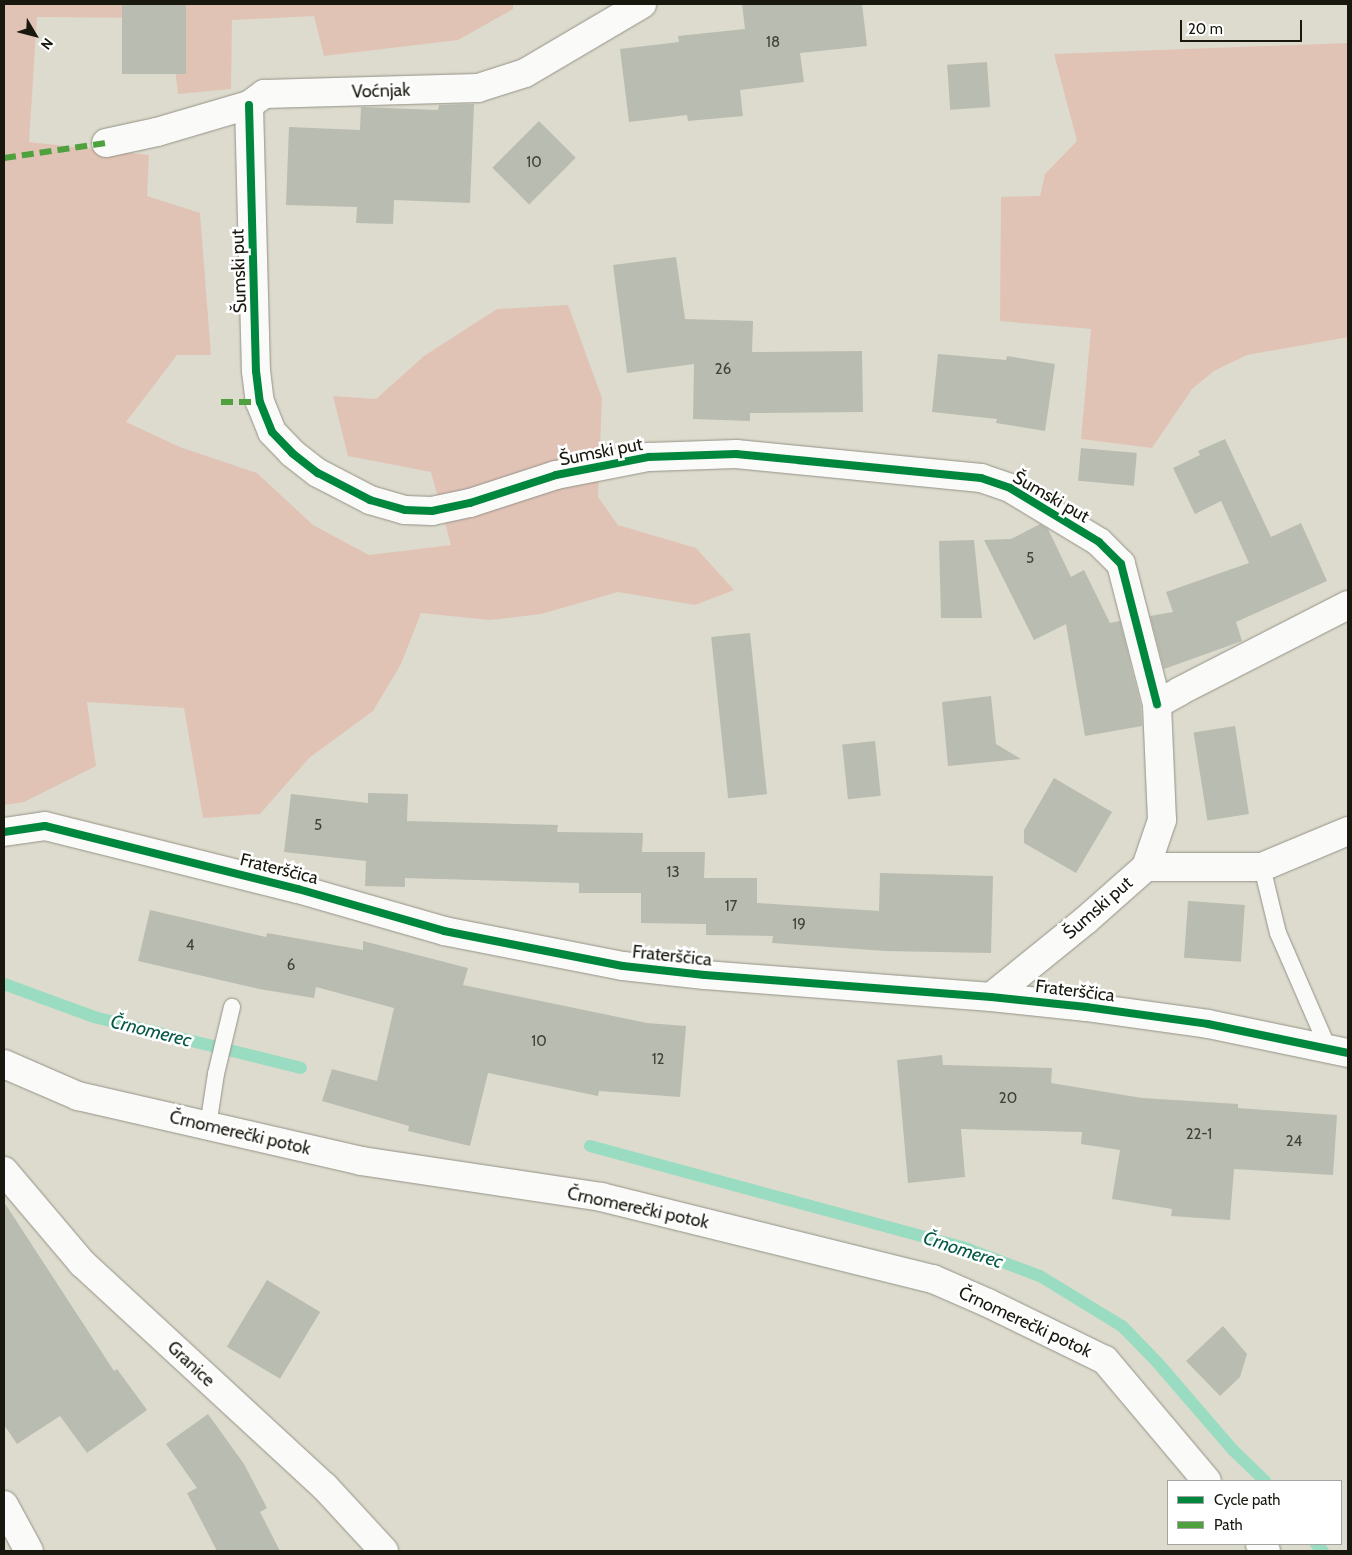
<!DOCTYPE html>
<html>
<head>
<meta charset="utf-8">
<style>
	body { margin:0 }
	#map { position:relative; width:1352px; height:1555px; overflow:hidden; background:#dddbcd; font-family:Cabin,sans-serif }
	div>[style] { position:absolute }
	.green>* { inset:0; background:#e1c3b6 }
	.stream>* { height:12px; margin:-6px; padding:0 6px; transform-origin:6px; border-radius:6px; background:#99dcc1 }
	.building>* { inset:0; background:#b9bcb0; transform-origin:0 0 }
	.roads { filter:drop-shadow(0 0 1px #949288) drop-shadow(0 0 1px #949288) }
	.service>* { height:16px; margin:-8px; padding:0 8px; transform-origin:8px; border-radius:8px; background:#fafaf8 }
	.minor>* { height:28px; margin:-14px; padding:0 14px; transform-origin:14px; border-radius:14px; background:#fafaf8 }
	.tertiary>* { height:28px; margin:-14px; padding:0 14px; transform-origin:14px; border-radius:14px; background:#fafaf8 }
	.quiet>* { height:6px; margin-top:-3px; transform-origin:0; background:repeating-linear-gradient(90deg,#4fa13e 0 12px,transparent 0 18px) }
	.cycleway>* { height:8px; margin:-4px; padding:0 4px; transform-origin:4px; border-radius:4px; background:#00873e }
	span { translate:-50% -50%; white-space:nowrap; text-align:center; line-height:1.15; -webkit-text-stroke:5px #fff; paint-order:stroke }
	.number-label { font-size:15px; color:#414136 }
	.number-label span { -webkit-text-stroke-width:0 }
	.street-label { font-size:18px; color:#19180e }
	.water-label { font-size:19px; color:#055944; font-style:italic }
	.frame { position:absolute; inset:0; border:5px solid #19180e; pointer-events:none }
	.legend { position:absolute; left:1167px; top:1480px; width:175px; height:65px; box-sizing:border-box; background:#fff; border:1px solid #a3a39f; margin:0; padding:6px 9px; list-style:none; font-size:15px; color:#19180e }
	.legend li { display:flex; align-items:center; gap:10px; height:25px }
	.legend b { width:25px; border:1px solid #a3a39f }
	.north { position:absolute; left:10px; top:10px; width:50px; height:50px; -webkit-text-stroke:4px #fff; paint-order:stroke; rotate:127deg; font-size:14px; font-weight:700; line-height:20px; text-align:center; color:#19180e }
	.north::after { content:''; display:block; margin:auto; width:18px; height:22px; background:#19180e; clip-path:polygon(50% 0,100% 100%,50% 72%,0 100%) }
	.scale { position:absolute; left:1180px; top:20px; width:122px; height:22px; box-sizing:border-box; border:2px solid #19180e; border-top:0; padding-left:6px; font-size:15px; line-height:18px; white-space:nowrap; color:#19180e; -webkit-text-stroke:4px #fff; paint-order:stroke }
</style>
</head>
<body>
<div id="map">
	<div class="green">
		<div style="clip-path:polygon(4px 4px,513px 4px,513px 9px,458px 40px,324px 56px,314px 16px,232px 20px,231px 89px,178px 94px,169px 18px,37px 17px,29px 142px,149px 155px,147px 196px,200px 213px,211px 355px,177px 355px,126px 422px,180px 447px,257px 473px,313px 525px,369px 555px,451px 545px,431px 472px,348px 456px,333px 396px,376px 399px,424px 356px,497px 309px,568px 305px,602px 398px,598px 497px,618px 525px,696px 548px,734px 590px,695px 605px,618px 592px,541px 614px,490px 620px,421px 613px,401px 664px,373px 711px,309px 758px,260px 814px,203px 818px,184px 708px,87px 702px,96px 766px,24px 802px,4px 805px)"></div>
		<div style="clip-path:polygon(1348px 43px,1348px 337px,1247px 355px,1214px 371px,1192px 389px,1152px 448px,1081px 439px,1091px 329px,1000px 321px,1001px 197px,1040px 196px,1045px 174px,1077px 141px,1054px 54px)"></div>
	</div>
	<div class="stream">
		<div style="left:4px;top:984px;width:96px;rotate:20.1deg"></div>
		<div style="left:94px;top:1017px;width:213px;rotate:13.8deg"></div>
		<div style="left:590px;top:1146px;width:392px;rotate:15.2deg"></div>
		<div style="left:968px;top:1249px;width:77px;rotate:20.6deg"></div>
		<div style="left:1040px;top:1276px;width:96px;rotate:31.4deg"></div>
		<div style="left:1122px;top:1326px;width:50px;rotate:45.8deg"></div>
		<div style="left:1157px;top:1362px;width:116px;rotate:49.2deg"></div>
		<div style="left:1233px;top:1450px;width:45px;rotate:44.1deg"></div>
		<div style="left:1316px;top:1544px;width:10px;rotate:45deg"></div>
	</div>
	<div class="building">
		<div style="left:122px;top:4px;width:64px;height:70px"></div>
		<div style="clip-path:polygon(742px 4px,862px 4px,867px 46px,800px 53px,804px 82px,740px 90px,743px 116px,688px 121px,687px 115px,629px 122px,620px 49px,679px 42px,678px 36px,745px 29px)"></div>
		<div style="left:987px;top:62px;width:45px;height:40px;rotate:86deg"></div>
		<div style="clip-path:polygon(474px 104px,470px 203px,394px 200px,393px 224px,356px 223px,357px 207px,286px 205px,289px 127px,360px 130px,361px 107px,438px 110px,439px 105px)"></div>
		<div style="left:539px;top:121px;width:52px;height:66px;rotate:45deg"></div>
		<div style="clip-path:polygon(676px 257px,685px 319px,753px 321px,752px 352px,862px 351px,863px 412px,750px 413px,750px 421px,693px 419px,694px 364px,627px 373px,613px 265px)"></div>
		<div style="clip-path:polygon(938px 354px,1006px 360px,1007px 356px,1055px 364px,1045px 431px,996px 423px,997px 419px,932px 412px)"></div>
		<div style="clip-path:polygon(1225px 439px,1271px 537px,1301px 523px,1327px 581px,1236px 622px,1242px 641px,1164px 669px,1150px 616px,1173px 612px,1166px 592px,1249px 563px,1221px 501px,1195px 514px,1173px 468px,1200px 455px,1198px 451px)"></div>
		<div style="left:1081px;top:448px;width:56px;height:33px;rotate:5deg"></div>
		<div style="clip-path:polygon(1040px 524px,1048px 529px,1071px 577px,1084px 570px,1110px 623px,1120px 621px,1141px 706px,1142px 726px,1085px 736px,1066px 624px,1034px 640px,984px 540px,1011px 539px)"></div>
		<div style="clip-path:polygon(974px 540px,982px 618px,941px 618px,939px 541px)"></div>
		<div style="left:750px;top:633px;width:162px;height:39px;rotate:84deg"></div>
		<div style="clip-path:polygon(991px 696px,996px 744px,1021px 759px,948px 766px,942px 702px)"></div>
		<div style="left:1235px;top:726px;width:89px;height:42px;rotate:81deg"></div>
		<div style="left:875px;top:741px;width:55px;height:33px;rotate:84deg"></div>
		<div style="clip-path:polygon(1054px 778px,1112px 812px,1076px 873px,1024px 843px,1024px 830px)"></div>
		<div style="clip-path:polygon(368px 793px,408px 794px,407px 821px,558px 825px,557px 832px,643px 833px,642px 852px,705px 852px,704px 878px,757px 878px,757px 903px,879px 911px,880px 873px,993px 876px,991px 953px,886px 951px,772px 943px,773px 936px,706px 935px,706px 924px,641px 923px,641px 893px,579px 893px,579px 883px,405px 878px,405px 887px,365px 886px,366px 861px,284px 852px,291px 794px,368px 803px)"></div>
		<div style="left:1188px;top:901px;width:57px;height:57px;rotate:4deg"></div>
		<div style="clip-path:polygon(150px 910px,266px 937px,267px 933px,363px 950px,363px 941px,468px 968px,463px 985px,647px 1023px,686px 1026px,680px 1097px,599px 1091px,598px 1096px,488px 1073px,470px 1146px,408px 1131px,409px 1126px,322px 1101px,332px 1069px,377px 1081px,394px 1008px,316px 987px,314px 998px,259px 989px,138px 961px)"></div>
		<div style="clip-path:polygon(942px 1055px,943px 1065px,1052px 1068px,1051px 1083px,1142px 1098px,1238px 1104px,1238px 1108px,1337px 1115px,1333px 1175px,1234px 1169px,1230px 1220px,1171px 1216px,1172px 1209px,1112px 1199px,1120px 1150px,1081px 1144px,1082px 1132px,961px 1129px,965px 1177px,908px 1183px,897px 1060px)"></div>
		<div style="clip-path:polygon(4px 1202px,114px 1371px,117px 1369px,147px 1410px,87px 1453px,60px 1416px,17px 1444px,4px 1425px)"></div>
		<div style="left:267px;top:1280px;width:62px;height:78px;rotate:31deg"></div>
		<div style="clip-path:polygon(1223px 1326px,1247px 1354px,1240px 1377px,1220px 1396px,1186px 1361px)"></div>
		<div style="clip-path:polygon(208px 1414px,244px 1464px,267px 1508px,260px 1512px,280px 1551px,217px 1551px,187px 1493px,197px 1488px,166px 1444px)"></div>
	</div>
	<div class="roads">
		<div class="service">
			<div style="left:1262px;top:867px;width:68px;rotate:76.4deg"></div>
			<div style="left:1278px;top:933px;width:125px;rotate:66.5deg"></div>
			<div style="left:208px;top:1126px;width:53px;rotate:-81.3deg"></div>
			<div style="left:216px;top:1074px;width:69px;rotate:-76.6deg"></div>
		</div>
		<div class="minor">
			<div style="left:249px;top:105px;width:266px;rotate:88.5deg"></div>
			<div style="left:256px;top:371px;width:31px;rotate:83deg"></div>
			<div style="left:260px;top:402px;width:32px;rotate:68deg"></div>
			<div style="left:272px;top:432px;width:29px;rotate:46deg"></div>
			<div style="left:292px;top:453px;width:33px;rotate:38deg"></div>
			<div style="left:318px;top:473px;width:59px;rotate:27.4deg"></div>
			<div style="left:370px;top:500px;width:36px;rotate:16deg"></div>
			<div style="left:405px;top:510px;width:27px;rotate:2deg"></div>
			<div style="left:432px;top:511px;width:39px;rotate:-12deg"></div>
			<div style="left:470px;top:503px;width:90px;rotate:-18deg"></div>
			<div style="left:556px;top:475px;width:95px;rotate:-11deg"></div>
			<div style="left:649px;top:457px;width:87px;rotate:-2deg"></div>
			<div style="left:736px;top:454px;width:246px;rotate:5.6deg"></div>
			<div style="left:981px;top:478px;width:31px;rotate:19deg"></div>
			<div style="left:1010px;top:488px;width:104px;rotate:31.2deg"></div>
			<div style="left:1099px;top:542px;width:31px;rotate:45deg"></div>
			<div style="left:1121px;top:564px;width:145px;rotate:75.6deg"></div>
			<div style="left:106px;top:143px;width:52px;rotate:-12.2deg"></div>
			<div style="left:157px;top:132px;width:96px;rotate:-16.4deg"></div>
			<div style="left:249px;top:105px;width:19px;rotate:-36deg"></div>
			<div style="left:264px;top:94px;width:214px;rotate:-1.6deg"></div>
			<div style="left:478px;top:88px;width:49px;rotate:-17.7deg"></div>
			<div style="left:525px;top:73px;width:136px;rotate:-30.5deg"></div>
			<div style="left:1146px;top:867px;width:116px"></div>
			<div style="left:1262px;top:867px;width:93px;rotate:-22.7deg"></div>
			<div style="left:991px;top:997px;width:122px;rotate:-39deg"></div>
			<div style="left:1086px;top:920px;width:80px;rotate:-41.5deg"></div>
			<div style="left:1146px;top:867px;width:50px;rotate:-71.2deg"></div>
			<div style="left:1162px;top:820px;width:116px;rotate:-92.5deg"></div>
			<div style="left:1157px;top:704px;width:26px;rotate:-29deg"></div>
			<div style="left:1180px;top:691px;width:189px;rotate:-27.1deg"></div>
			<div style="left:4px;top:1064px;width:81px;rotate:23.4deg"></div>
			<div style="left:78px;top:1096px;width:290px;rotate:12.9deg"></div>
			<div style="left:361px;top:1161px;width:243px;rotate:8.5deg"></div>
			<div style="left:601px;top:1197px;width:342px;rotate:13.9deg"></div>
			<div style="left:933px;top:1279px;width:60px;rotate:23.6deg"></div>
			<div style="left:988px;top:1303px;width:130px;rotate:26deg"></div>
			<div style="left:1105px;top:1360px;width:158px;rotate:49.9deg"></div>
			<div style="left:4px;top:1171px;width:121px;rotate:49.7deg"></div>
			<div style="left:82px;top:1263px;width:330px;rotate:42.7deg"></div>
			<div style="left:325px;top:1487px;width:87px;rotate:47.3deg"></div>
			<div style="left:4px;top:1505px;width:52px;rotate:61.5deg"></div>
			<div style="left:1260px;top:1544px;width:9px;rotate:49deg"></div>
		</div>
		<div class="tertiary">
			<div style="left:4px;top:832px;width:41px;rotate:-8.3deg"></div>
			<div style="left:45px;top:826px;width:261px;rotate:14deg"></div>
			<div style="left:298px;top:889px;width:152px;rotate:16deg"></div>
			<div style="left:444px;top:931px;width:182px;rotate:11.1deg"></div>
			<div style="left:623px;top:966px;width:82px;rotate:6.3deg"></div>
			<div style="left:705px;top:975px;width:287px;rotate:4.4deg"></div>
			<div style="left:991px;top:997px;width:96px;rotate:6deg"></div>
			<div style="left:1086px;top:1007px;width:123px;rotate:7.9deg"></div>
			<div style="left:1208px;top:1024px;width:143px;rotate:11.7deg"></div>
		</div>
	</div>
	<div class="quiet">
		<div style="left:4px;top:158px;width:103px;rotate:-8.4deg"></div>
		<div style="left:221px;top:402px;width:39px"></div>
	</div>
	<div class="cycleway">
		<div style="left:249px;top:105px;width:266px;rotate:88.5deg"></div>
		<div style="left:256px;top:371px;width:31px;rotate:83deg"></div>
		<div style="left:260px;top:402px;width:32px;rotate:68deg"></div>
		<div style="left:272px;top:432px;width:29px;rotate:46deg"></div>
		<div style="left:292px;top:453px;width:33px;rotate:38deg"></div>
		<div style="left:318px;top:473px;width:59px;rotate:27.4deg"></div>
		<div style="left:370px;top:500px;width:36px;rotate:16deg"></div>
		<div style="left:405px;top:510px;width:27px;rotate:2deg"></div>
		<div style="left:432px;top:511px;width:39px;rotate:-12deg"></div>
		<div style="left:470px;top:503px;width:90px;rotate:-18deg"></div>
		<div style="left:556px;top:475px;width:95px;rotate:-11deg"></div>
		<div style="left:649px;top:457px;width:87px;rotate:-2deg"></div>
		<div style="left:736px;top:454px;width:246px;rotate:5.6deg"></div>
		<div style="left:981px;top:478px;width:31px;rotate:19deg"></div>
		<div style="left:1010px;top:488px;width:104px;rotate:31.2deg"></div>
		<div style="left:1099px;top:542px;width:31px;rotate:45deg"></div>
		<div style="left:1121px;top:564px;width:145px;rotate:75.6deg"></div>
		<div style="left:4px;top:832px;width:41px;rotate:-8.3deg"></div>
		<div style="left:45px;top:826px;width:261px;rotate:14deg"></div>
		<div style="left:298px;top:889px;width:152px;rotate:16deg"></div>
		<div style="left:444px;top:931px;width:182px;rotate:11.1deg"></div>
		<div style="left:623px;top:966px;width:82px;rotate:6.3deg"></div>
		<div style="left:705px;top:975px;width:287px;rotate:4.4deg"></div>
		<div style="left:991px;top:997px;width:96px;rotate:6deg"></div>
		<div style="left:1086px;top:1007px;width:123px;rotate:7.9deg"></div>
		<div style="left:1208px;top:1024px;width:143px;rotate:11.7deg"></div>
	</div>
	<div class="number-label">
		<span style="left:773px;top:43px">18</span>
		<span style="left:534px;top:163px">10</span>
		<span style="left:723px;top:370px">26</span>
		<span style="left:1030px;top:559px">5</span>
		<span style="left:318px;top:826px">5</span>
		<span style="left:673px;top:873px">13</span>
		<span style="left:731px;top:907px">17</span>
		<span style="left:799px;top:925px">19</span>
		<span style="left:190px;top:946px">4</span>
		<span style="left:291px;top:966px">6</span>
		<span style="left:539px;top:1042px">10</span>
		<span style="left:658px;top:1060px">12</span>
		<span style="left:1008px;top:1099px">20</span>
		<span style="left:1199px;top:1135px">22-1</span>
		<span style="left:1294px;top:1142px">24</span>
	</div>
	<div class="street-label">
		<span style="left:381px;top:91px;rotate:-2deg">Voćnjak</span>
		<span style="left:239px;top:271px;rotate:-92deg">Šumski put</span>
		<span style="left:601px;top:452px;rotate:-11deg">Šumski put</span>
		<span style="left:1051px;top:497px;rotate:30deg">Šumski put</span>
		<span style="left:279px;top:869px;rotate:14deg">Fraterščica</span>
		<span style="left:1098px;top:908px;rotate:-41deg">Šumski put</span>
		<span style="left:672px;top:956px;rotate:6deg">Fraterščica</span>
		<span style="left:1075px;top:991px;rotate:7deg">Fraterščica</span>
		<span style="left:240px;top:1133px;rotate:13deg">Črnomerečki potok</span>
		<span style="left:638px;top:1208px;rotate:12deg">Črnomerečki potok</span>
		<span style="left:1025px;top:1322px;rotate:25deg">Črnomerečki potok</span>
		<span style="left:191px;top:1364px;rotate:43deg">Granice</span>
	</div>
	<div class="water-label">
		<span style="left:151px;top:1031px;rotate:14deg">Črnomerec</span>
		<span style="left:963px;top:1250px;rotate:18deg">Črnomerec</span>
	</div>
	<div class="frame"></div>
	<ul class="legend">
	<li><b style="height:6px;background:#00873e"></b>Cycle path</li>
	<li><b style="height:6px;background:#4fa13e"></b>Path</li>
	</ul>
	<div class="north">N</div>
	<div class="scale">20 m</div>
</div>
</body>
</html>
